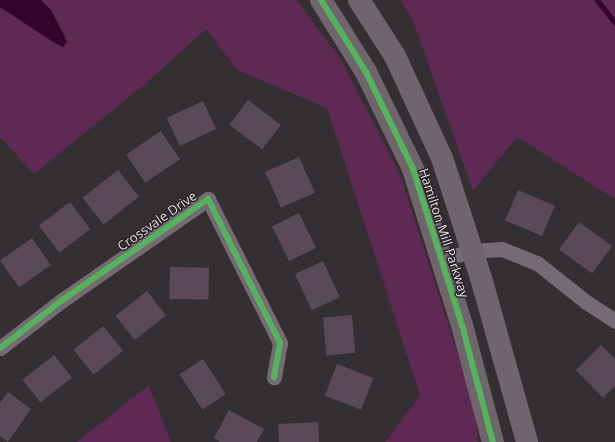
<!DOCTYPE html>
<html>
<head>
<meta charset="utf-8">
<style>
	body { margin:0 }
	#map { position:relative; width:615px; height:442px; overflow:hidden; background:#342f32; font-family:"Open Sans",sans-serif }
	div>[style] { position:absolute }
	.green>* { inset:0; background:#5e2953 }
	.water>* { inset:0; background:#35042d }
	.stream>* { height:5px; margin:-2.5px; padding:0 2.5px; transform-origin:2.5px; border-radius:2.5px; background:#35042d }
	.building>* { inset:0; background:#5a4956; transform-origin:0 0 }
	.street>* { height:15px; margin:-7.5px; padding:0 7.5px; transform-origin:7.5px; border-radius:7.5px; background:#766b73 }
	.secondary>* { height:22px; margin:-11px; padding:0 11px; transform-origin:11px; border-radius:11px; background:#70656d }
	.cycleway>* { height:6px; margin:-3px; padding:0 3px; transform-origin:3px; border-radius:3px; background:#56b35d }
	span { translate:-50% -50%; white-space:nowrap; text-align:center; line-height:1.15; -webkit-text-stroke:3px #2b2429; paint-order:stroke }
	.street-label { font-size:13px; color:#dfdade }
</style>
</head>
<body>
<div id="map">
	<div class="green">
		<div style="clip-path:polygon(41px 0,296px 0,340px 58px,400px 174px,476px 411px,478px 442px,385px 442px,420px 395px,327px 108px,237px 70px,206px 29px,144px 85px,34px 174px,0 137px,0 7px,37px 31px,66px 37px,51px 10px)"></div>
		<div style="clip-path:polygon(400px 0,615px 0,615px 199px,517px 137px,473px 191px,412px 18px)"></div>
		<div style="clip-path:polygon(149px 385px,171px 442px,77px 442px)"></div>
	</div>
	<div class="water">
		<div style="clip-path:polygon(0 0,41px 0,51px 10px,67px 42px,63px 47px,53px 42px,0 7px)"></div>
	</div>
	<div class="stream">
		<div style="left:597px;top:0;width:29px;rotate:52deg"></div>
	</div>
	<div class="building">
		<div style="left:248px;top:100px;width:41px;height:31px;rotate:37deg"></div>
		<div style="left:203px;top:101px;width:31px;height:40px;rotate:65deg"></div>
		<div style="left:161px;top:131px;width:34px;height:42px;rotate:56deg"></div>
		<div style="left:299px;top:157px;width:39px;height:37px;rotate:66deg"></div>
		<div style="left:118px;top:170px;width:34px;height:45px;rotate:52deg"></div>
		<div style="left:518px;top:190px;width:40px;height:33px;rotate:23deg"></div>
		<div style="left:70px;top:202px;width:34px;height:39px;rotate:53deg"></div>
		<div style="left:299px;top:213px;width:39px;height:30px;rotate:64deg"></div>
		<div style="left:579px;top:222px;width:41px;height:34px;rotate:36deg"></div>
		<div style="left:32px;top:238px;width:33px;height:39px;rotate:55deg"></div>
		<div style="left:323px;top:261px;width:40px;height:31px;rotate:65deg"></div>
		<div style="left:170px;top:267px;width:39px;height:32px;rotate:1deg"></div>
		<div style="left:147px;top:291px;width:31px;height:40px;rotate:52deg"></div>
		<div style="left:352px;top:315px;width:38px;height:29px;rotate:85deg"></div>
		<div style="left:103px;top:326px;width:32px;height:38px;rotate:51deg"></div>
		<div style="clip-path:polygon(601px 345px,615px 359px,615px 386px,603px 398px,576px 370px)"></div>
		<div style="left:54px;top:355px;width:29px;height:40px;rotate:52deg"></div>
		<div style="left:203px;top:359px;width:42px;height:28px;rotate:57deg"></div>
		<div style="left:337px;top:364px;width:39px;height:34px;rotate:21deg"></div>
		<div style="clip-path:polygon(8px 392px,31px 409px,8px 442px,0 436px,0 403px)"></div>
		<div style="clip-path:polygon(229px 410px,264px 429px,257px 442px,220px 442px,214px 438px)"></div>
		<div style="left:318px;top:422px;width:20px;height:40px;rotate:87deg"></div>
	</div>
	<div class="street">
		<div style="left:441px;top:259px;width:32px;rotate:-14deg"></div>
		<div style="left:472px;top:251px;width:30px;rotate:-4deg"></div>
		<div style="left:502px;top:249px;width:38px;rotate:22deg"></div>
		<div style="left:537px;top:263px;width:63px;rotate:38.5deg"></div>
		<div style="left:586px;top:302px;width:35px;rotate:33deg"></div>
		<div style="left:0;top:348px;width:77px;rotate:-37.6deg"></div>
		<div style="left:61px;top:301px;width:179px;rotate:-34.8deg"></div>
		<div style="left:208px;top:199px;width:161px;rotate:63.4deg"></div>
		<div style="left:280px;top:343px;width:35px;rotate:100deg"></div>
	</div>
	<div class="secondary">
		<div style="left:321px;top:0;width:85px;rotate:58deg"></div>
		<div style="left:366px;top:72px;width:108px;rotate:64.1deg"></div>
		<div style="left:413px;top:169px;width:164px;rotate:72.6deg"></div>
		<div style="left:462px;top:325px;width:121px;rotate:75.2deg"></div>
		<div style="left:359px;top:0;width:67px;rotate:57.3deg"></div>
		<div style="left:395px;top:56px;width:112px;rotate:65.3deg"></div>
		<div style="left:442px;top:158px;width:126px;rotate:72deg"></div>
		<div style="left:481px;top:278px;width:170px;rotate:74.3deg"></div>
	</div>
	<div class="cycleway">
		<div style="left:321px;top:0;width:85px;rotate:58deg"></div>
		<div style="left:366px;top:72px;width:108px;rotate:64.1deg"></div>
		<div style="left:413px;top:169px;width:164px;rotate:72.6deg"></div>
		<div style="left:462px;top:325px;width:121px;rotate:75.2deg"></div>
		<div style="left:0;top:348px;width:77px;rotate:-37.6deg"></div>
		<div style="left:61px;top:301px;width:179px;rotate:-34.8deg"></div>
		<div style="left:208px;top:199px;width:161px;rotate:63.4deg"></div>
		<div style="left:280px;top:343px;width:35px;rotate:100deg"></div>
	</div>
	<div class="street-label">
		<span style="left:157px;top:221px;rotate:-35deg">Crossvale Drive</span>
		<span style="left:444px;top:233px;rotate:72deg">Hamilton Mill Parkway</span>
	</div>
</div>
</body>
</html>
